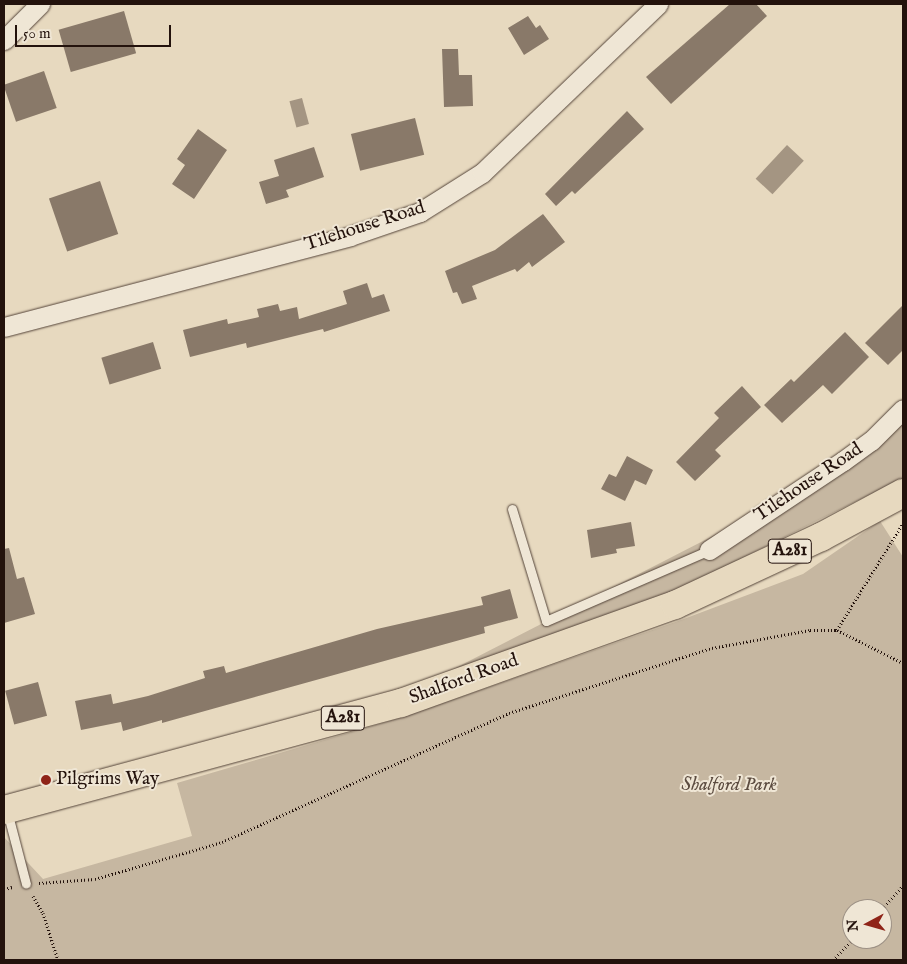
<!DOCTYPE html>
<html>
<head>
<meta charset="utf-8">
<style>
	body { margin:0 }
	#map { position:relative; width:907px; height:964px; overflow:hidden; background:#e7d9bf; font-family:"IM FELL English",serif }
	div>[style] { position:absolute }
	.green>* { inset:0; background:#c6b7a1 }
	.water>* { inset:0; background:#a49582; transform-origin:0 0 }
	.building>* { inset:0; background:#897969; transform-origin:0 0 }
	.path>* { height:3px; margin-top:-1.5px; transform-origin:0; background:repeating-linear-gradient(90deg,#23120c 0 1px,transparent 0 3.5px) }
	.roads { filter:drop-shadow(0 0 1px #544439) drop-shadow(0 0 1px #544439) }
	.lane>* { height:9px; margin:-4.5px; padding:0 4.5px; transform-origin:4.5px; border-radius:4.5px; background:#efe6d5 }
	.street>* { height:19px; margin:-9.5px; padding:0 9.5px; transform-origin:9.5px; border-radius:9.5px; background:#efe6d5 }
	.primary>* { height:28px; margin:-14px; padding:0 14px; transform-origin:14px; border-radius:14px; background:#e7d9bf }
	.dots>* { width:14px; height:14px; translate:-50% -50%; box-sizing:border-box; border:2px solid #efe6d5; border-radius:50% }
	span { translate:-50% -50%; white-space:nowrap; text-align:center; line-height:1.15; -webkit-text-stroke:4px #efe6d5; paint-order:stroke }
	.shield-label span { padding:1px 4px; background:#efe6d5; border:1px solid; border-radius:4px; -webkit-text-stroke-width:0 }
	.shield-label { font-size:18px; color:#23120c; font-weight:700 }
	.street-label { font-size:19px; color:#23120c }
	.poi-label { font-size:19px; color:#23120c }
	.left { translate:0 -50%; text-align:left }
	.park-label { font-size:19px; color:#5c4c40; font-style:italic }
	.frame { position:absolute; inset:0; border:5px solid #23120c; pointer-events:none }
	.north { position:absolute; left:842px; top:899px; width:50px; height:50px; box-sizing:border-box; background:#efe6d5; border:1px solid #9d9185; border-radius:50%; rotate:264deg; font-size:14px; font-weight:700; line-height:20px; text-align:center; color:#23120c }
	.north::after { content:''; display:block; margin:auto; width:18px; height:22px; background:#8f2418; clip-path:polygon(50% 0,100% 100%,50% 72%,0 100%) }
	.scale { position:absolute; left:15px; top:25px; width:156px; height:22px; box-sizing:border-box; border:2px solid #23120c; border-top:0; padding-left:6px; font-size:15px; line-height:18px; white-space:nowrap; color:#23120c; -webkit-text-stroke:4px #efe6d5; paint-order:stroke }
</style>
</head>
<body>
<div id="map">
	<div class="green">
		<div style="clip-path:polygon(903px 422px,903px 478px,672px 593px,434px 679px,863px 459px)"></div>
		<div style="clip-path:polygon(evenodd,880px 521px,903px 557px,903px 960px,4px 960px,4px 837px,43px 879px,192px 836px,177px 783px,403px 717px,681px 620px,803px 574px,880px 521px,852px 909px,882px 909px,882px 939px,852px 939px,852px 909px)"></div>
	</div>
	<div class="water">
		<div style="left:302px;top:98px;width:27px;height:13px;rotate:75deg"></div>
		<div style="left:787px;top:145px;width:23px;height:46px;rotate:43deg"></div>
	</div>
	<div class="building">
		<div style="clip-path:polygon(730px 4px,756px 4px,767px 16px,671px 104px,646px 77px)"></div>
		<div style="left:124px;top:11px;width:44px;height:68px;rotate:74deg"></div>
		<div style="clip-path:polygon(528px 16px,536px 28px,540px 25px,549px 39px,524px 55px,508px 28px)"></div>
		<div style="clip-path:polygon(442px 49px,458px 49px,459px 75px,472px 75px,473px 106px,444px 107px)"></div>
		<div style="left:44px;top:71px;width:39px;height:43px;rotate:71deg"></div>
		<div style="clip-path:polygon(627px 111px,644px 129px,575px 194px,572px 191px,556px 206px,545px 194px)"></div>
		<div style="left:415px;top:118px;width:38px;height:66px;rotate:76deg"></div>
		<div style="clip-path:polygon(198px 129px,227px 150px,194px 199px,172px 184px,185px 165px,177px 159px)"></div>
		<div style="clip-path:polygon(314px 147px,324px 177px,286px 190px,289px 197px,266px 204px,259px 182px,279px 176px,274px 160px)"></div>
		<div style="left:100px;top:181px;width:56px;height:54px;rotate:71deg"></div>
		<div style="clip-path:polygon(543px 214px,565px 242px,532px 267px,529px 262px,517px 272px,515px 269px,472px 286px,477px 299px,462px 304px,457px 292px,453px 293px,445px 271px,495px 250px)"></div>
		<div style="clip-path:polygon(367px 283px,372px 298px,384px 294px,390px 311px,324px 332px,323px 329px,247px 348px,246px 343px,190px 357px,183px 330px,227px 319px,228px 324px,259px 317px,257px 309px,278px 304px,280px 311px,297px 307px,299px 319px,347px 304px,343px 291px)"></div>
		<div style="clip-path:polygon(903px 305px,903px 350px,888px 365px,865px 343px)"></div>
		<div style="clip-path:polygon(845px 332px,869px 357px,832px 394px,823px 385px,782px 423px,764px 405px,791px 379px,794px 382px)"></div>
		<div style="left:153px;top:342px;width:28px;height:54px;rotate:73deg"></div>
		<div style="clip-path:polygon(742px 386px,761px 407px,715px 450px,721px 456px,695px 481px,676px 462px,719px 418px,714px 413px)"></div>
		<div style="clip-path:polygon(627px 456px,653px 470px,646px 485px,635px 480px,625px 501px,601px 489px,609px 474px,616px 477px)"></div>
		<div style="clip-path:polygon(631px 522px,635px 546px,616px 549px,617px 553px,591px 558px,587px 530px)"></div>
		<div style="clip-path:polygon(9px 548px,17px 579px,24px 577px,35px 614px,4px 623px,4px 549px)"></div>
		<div style="clip-path:polygon(510px 589px,518px 618px,484px 627px,485px 633px,162px 723px,162px 720px,123px 731px,121px 722px,81px 730px,75px 701px,111px 694px,113px 704px,148px 696px,205px 678px,203px 671px,224px 666px,226px 673px,377px 629px,483px 605px,481px 597px)"></div>
		<div style="left:38px;top:682px;width:35px;height:34px;rotate:75deg"></div>
	</div>
	<div class="path">
		<div style="left:837px;top:630px;width:126px;rotate:-58.3deg"></div>
		<div style="left:39px;top:883px;width:56px;rotate:-4.1deg"></div>
		<div style="left:95px;top:879px;width:132px;rotate:-16.2deg"></div>
		<div style="left:222px;top:842px;width:315px;rotate:-24.2deg"></div>
		<div style="left:509px;top:713px;width:213px;rotate:-17.8deg"></div>
		<div style="left:712px;top:648px;width:100px;rotate:-10.4deg"></div>
		<div style="left:810px;top:630px;width:27px"></div>
		<div style="left:837px;top:630px;width:74px;rotate:26.6deg"></div>
		<div style="left:4px;top:889px;width:9px;rotate:-13deg"></div>
		<div style="left:33px;top:896px;width:20px;rotate:60deg"></div>
		<div style="left:43px;top:913px;width:49px;rotate:72.3deg"></div>
		<div style="left:882px;top:909px;width:31px;rotate:-48deg"></div>
		<div style="left:833px;top:960px;width:29px;rotate:-46deg"></div>
	</div>
	<div class="roads">
		<div class="lane">
			<div style="left:512px;top:509px;width:117px;rotate:73.1deg"></div>
			<div style="left:546px;top:621px;width:178px;rotate:-23.5deg"></div>
			<div style="left:7px;top:811px;width:75px;rotate:75.4deg"></div>
		</div>
		<div class="street">
			<div style="left:4px;top:40px;width:51px;rotate:-45deg"></div>
			<div style="left:4px;top:327px;width:358px;rotate:-14.7deg"></div>
			<div style="left:350px;top:236px;width:74px;rotate:-18.9deg"></div>
			<div style="left:420px;top:212px;width:73px;rotate:-32.2deg"></div>
			<div style="left:482px;top:173px;width:244px;rotate:-43.8deg"></div>
			<div style="left:709px;top:550px;width:161px;rotate:-33.6deg"></div>
			<div style="left:843px;top:461px;width:34px;rotate:-36deg"></div>
			<div style="left:871px;top:441px;width:45px;rotate:-45deg"></div>
		</div>
		<div class="primary">
			<div style="left:4px;top:810px;width:411px;rotate:-15.1deg"></div>
			<div style="left:401px;top:703px;width:291px;rotate:-19.7deg"></div>
			<div style="left:675px;top:605px;width:161px;rotate:-25deg"></div>
			<div style="left:821px;top:537px;width:93px;rotate:-28.2deg"></div>
		</div>
	</div>
	<div class="dots">
		<div style="left:46px;top:780px;background:#8f2418"></div>
	</div>
	<div class="shield-label">
		<span style="left:790px;top:551px">A281</span>
		<span style="left:343px;top:718px">A281</span>
	</div>
	<div class="street-label">
		<span style="left:365px;top:227px;rotate:-18deg">Tilehouse Road</span>
		<span style="left:809px;top:483px;rotate:-34deg">Tilehouse Road</span>
		<span style="left:464px;top:680px;rotate:-20deg">Shalford Road</span>
	</div>
	<div class="poi-label">
		<span class="left" style="left:56px;top:780px">Pilgrims Way</span>
	</div>
	<div class="park-label">
		<span style="left:729px;top:786px">Shalford Park</span>
	</div>
	<div class="frame"></div>
	<div class="north">N</div>
	<div class="scale">50 m</div>
</div>
</body>
</html>
